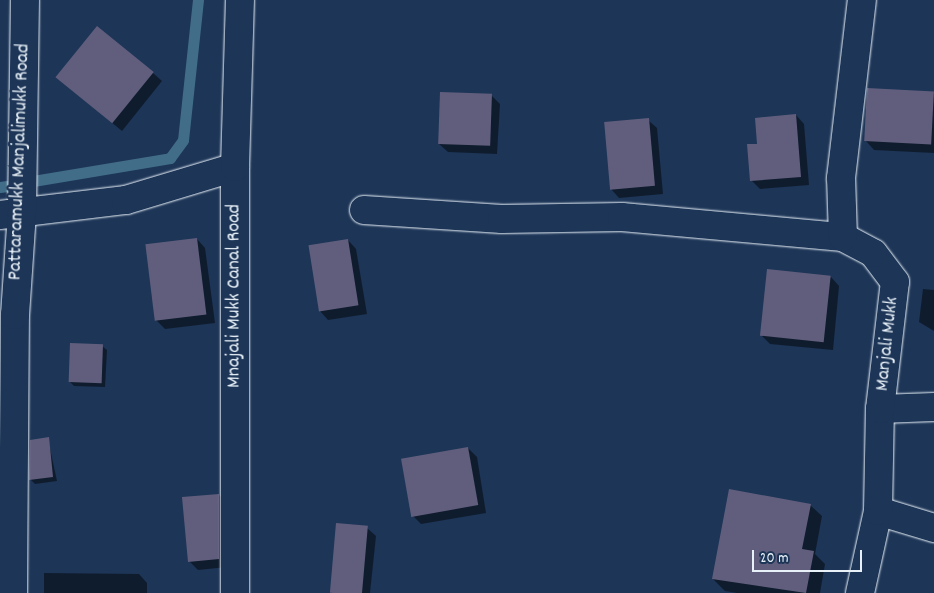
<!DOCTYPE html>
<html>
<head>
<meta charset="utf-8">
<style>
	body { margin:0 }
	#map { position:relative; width:934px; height:593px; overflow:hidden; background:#1d3557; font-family:Dekko,sans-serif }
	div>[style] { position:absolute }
	.shadow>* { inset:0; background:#0007 }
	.stream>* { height:11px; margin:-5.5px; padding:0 5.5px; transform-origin:5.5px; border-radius:5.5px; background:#416d88 }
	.building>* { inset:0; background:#615e7d; transform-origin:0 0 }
	.roads { filter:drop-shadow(0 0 1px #e8f1f8) drop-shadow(0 0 1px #e8f1f8) }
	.street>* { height:28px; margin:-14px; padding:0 14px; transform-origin:14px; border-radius:14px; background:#1d3557 }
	span { translate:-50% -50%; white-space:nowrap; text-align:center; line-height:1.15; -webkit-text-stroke:5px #1d3557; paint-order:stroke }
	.street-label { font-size:20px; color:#e8f1f8 }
	.scale { position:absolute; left:752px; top:550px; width:110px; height:22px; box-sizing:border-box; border:2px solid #e8f1f8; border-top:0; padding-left:6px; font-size:15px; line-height:18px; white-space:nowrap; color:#e8f1f8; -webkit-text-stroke:4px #1d3557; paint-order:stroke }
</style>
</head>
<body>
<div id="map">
	<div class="shadow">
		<div style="clip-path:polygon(153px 73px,162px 81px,122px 131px,57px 77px)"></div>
		<div style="clip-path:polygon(934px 93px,934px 153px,874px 150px,866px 141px)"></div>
		<div style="clip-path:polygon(491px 95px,500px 104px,497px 154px,448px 152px,439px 144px)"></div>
		<div style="clip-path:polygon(796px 115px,804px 124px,809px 185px,760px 189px,751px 180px,758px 145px)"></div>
		<div style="clip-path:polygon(648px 120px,657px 128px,663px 194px,619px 198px,611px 189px)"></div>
		<div style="clip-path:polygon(197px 239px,205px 248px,215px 323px,165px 329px,156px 320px)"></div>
		<div style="clip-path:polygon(348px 240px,356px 249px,367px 314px,328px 320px,320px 311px)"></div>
		<div style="clip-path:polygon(831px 277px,839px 286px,833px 350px,770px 344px,762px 336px)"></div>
		<div style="clip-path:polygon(923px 289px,934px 290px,934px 331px,919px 322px)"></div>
		<div style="clip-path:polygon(102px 346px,107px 350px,105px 387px,74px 386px,70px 382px)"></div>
		<div style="clip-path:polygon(48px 439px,57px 481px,35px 484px,31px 480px)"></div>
		<div style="clip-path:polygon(468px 448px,477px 457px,486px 513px,421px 524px,412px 515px)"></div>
		<div style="clip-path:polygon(219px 495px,227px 504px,227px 567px,198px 570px,189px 561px)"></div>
		<div style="clip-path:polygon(810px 505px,822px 516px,815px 554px,825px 564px,820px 593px,737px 593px,725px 591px,713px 579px)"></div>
		<div style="clip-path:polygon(367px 528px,376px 536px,370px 593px,330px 593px)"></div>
		<div style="clip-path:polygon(44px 573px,139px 574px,147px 583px,147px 593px,44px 593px)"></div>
	</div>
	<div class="stream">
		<div style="left:33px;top:181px;width:139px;rotate:-9.5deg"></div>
		<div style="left:170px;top:158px;width:22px;rotate:-54deg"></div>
		<div style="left:183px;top:140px;width:141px;rotate:-83.9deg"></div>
		<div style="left:0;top:187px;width:7px;rotate:-8deg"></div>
	</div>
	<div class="building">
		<div style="left:97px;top:26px;width:73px;height:66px;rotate:39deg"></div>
		<div style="left:867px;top:88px;width:67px;height:53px;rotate:3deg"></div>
		<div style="left:440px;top:92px;width:52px;height:52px;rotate:2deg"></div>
		<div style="clip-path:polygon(796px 114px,801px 177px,750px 181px,747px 144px,757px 144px,755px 118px)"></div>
		<div style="left:649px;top:118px;width:68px;height:45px;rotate:85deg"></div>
		<div style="left:197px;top:238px;width:77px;height:52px;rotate:83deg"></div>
		<div style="left:348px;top:239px;width:67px;height:40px;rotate:81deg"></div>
		<div style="left:767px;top:269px;width:64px;height:67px;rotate:6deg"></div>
		<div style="left:70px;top:343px;width:33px;height:39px;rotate:2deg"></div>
		<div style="clip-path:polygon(49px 437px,53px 477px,29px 480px,30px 440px)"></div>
		<div style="left:468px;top:447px;width:59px;height:68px;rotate:80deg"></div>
		<div style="clip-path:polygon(729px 489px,811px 504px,802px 549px,814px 551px,806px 593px,712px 579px)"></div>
		<div style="clip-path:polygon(219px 494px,219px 559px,188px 562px,182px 497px)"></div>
		<div style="left:336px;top:523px;width:32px;height:70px;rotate:5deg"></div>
	</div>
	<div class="roads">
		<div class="street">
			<div style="left:364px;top:210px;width:138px;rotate:3.7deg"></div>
			<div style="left:502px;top:219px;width:120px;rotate:-1deg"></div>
			<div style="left:622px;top:217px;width:222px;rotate:5.2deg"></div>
			<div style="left:0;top:215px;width:127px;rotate:-6.8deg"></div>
			<div style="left:126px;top:200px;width:114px;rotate:-16.8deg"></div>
			<div style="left:880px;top:409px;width:54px;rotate:-2.1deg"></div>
			<div style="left:878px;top:511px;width:59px;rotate:16.9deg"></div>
			<div style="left:13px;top:593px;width:278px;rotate:-89.6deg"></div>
			<div style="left:15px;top:315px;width:102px;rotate:-86.1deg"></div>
			<div style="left:22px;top:213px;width:213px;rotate:-89.2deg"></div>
			<div style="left:235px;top:593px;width:426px;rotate:-90deg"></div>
			<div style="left:235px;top:167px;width:167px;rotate:-88.3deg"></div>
			<div style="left:860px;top:593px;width:84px;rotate:-77.6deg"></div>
			<div style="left:878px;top:511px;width:102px;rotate:-88.9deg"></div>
			<div style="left:880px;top:409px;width:128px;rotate:-83.3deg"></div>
			<div style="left:895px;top:282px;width:36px;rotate:-127deg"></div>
			<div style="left:873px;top:253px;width:34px;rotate:-152deg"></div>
			<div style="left:843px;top:237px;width:59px;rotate:-91.9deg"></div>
			<div style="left:841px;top:178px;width:179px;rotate:-83.3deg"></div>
		</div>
	</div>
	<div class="street-label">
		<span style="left:20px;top:162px;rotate:-88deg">Pattaramukk Manjalimukk Road</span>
		<span style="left:235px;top:296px;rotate:-90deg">Mnajali Mukk Canal Road</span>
		<span style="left:888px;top:344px;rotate:-84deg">Manjali Mukk</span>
	</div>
	<div class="scale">20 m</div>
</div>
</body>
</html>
